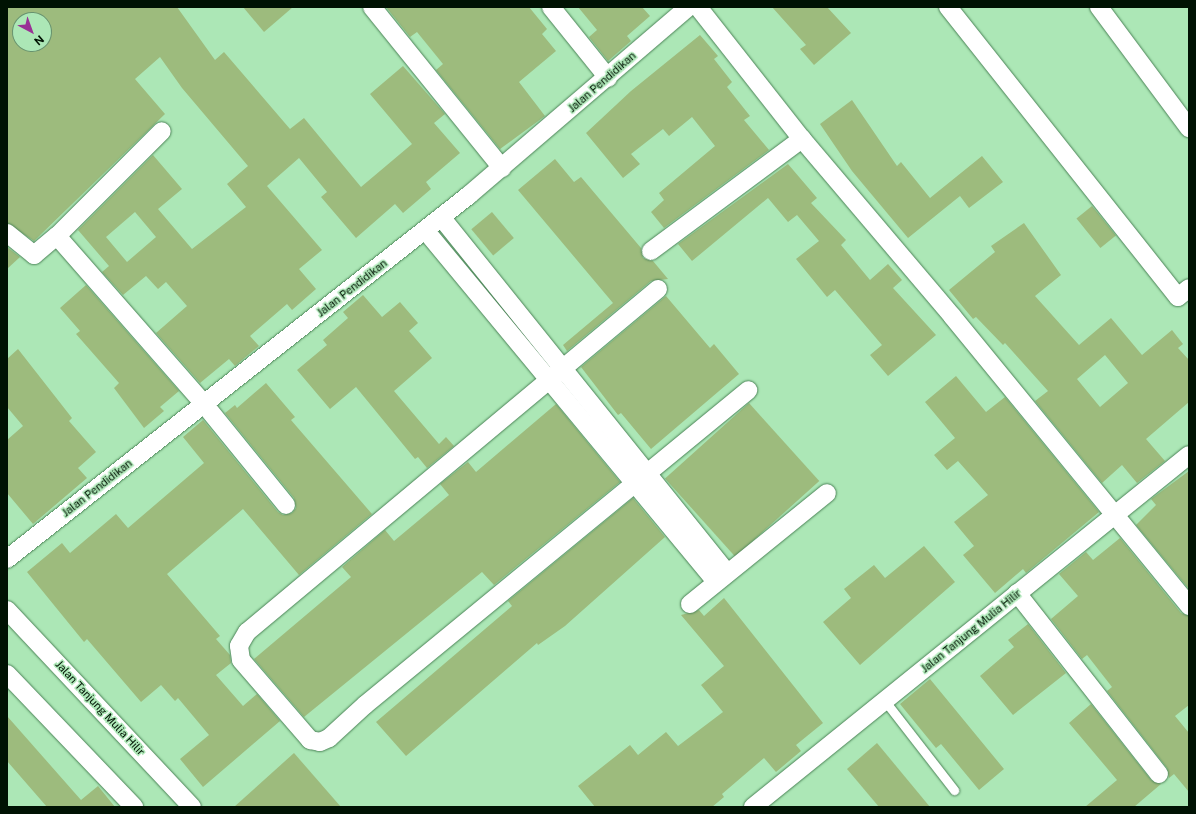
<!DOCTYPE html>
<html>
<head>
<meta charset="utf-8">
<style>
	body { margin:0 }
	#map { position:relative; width:1196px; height:814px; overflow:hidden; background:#ace7b6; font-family:"Public Sans",sans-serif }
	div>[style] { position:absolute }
	.building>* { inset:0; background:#9dbb7d; transform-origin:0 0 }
	.roads { filter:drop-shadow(0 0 1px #4b8357) drop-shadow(0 0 1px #4b8357) }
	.service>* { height:9px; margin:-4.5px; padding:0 4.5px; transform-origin:4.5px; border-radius:4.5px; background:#fff }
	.minor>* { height:18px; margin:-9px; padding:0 9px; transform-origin:9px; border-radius:9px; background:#fff }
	span { translate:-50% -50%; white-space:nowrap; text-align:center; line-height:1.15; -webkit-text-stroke:3px #ace7b6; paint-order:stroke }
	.street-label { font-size:11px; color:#001203 }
	.frame { position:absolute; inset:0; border:8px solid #001203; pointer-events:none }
	.north { position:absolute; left:12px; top:12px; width:40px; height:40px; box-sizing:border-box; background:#ace7b6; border:1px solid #67926e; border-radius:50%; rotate:139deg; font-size:11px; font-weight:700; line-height:16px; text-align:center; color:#001203 }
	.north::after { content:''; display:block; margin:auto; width:14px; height:18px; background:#993195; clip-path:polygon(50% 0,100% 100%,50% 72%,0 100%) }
</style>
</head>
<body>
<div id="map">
	<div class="building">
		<div style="clip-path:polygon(evenodd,7px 7px,177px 7px,215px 60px,224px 52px,290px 129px,304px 118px,361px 187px,412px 144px,370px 94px,403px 66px,445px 114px,434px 123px,460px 153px,426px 182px,431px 189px,403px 213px,395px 204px,356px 238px,321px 197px,327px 192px,299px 158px,267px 186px,322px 250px,299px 269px,316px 289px,292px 310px,287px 304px,250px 336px,259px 346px,248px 355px,235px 366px,229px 359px,200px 383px,156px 333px,187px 306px,166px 282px,158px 289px,146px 276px,123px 295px,102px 272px,109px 266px,78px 230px,153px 155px,182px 189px,158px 209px,192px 249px,246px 207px,227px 184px,248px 166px,182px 88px,160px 57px,135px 79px,165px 114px,34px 241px,7px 223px,7px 7px,20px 20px,44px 20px,44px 44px,20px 44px,20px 20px,7px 7px,135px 212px,156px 237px,127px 262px,106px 237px,135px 212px)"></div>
		<div style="clip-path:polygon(243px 7px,293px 7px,264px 32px)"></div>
		<div style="clip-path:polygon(386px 7px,529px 7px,547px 29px,542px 34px,556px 51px,519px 82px,545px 116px,500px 149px,436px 70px,443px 64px,417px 32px,410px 37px)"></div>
		<div style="clip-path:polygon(578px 7px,642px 7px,650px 16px,627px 36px,631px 41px,608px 61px,589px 37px,597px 30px)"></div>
		<div style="clip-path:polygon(772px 7px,827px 7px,851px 33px,814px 65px,800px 49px,806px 45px)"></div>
		<div style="clip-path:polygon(700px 35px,718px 56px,714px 59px,732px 82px,727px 87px,750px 116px,744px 120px,769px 150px,664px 228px,651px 212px,664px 200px,659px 193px,715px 146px,692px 117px,669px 136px,663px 129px,631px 154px,640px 164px,623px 178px,586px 133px,631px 91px)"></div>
		<div style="clip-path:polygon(852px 100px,897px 166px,901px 162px,930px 198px,982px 156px,1003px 182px,969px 208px,960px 196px,908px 238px,852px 171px,820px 124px)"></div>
		<div style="clip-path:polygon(555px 159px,574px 182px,581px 177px,641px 248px,643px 258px,653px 261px,668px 279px,651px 281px,567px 351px,563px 345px,613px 303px,518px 190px)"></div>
		<div style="clip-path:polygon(788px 164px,817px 198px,811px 203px,846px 240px,841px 245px,870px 280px,888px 264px,902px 280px,893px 288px,936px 335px,888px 376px,870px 355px,882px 345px,835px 290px,827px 297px,796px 259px,819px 241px,797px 215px,788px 222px,768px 198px,692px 261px,678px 244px)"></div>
		<div style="left:1092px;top:206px;width:38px;height:20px;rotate:51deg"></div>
		<div style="left:492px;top:212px;width:34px;height:27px;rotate:50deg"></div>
		<div style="clip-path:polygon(evenodd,1024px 223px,1061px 275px,1035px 296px,1079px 345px,1111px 318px,1142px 355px,1172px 330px,1183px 344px,1178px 348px,1189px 360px,1189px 402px,1146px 439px,1165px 461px,1137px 483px,1122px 465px,1102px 483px,1035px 401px,1048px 391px,1005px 343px,1003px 345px,976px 317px,973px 319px,949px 290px,995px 252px,991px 246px,1024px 223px,1105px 355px,1128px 383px,1100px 407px,1077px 379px,1105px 355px)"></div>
		<div style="clip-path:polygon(7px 247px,20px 257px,7px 269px)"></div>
		<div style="clip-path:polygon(86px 285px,179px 391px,160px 407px,164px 411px,144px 428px,114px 388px,119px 383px,76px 334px,80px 331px,60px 308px)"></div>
		<div style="clip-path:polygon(363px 295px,382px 317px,400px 302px,418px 323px,409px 331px,432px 358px,394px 391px,439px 444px,446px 437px,454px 446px,427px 468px,418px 457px,415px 459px,356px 387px,330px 409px,297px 370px,327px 345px,323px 340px,348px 318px,343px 312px)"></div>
		<div style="clip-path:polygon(666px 296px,710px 348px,714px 344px,739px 374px,651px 449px,621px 413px,618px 415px,581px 367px)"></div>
		<div style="clip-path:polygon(18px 349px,72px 418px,69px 421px,96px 452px,78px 468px,87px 478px,33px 524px,7px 493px,7px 440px,23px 426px,7px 407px,7px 359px)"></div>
		<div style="clip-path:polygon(956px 376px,986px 412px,1005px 397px,1099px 512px,1026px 573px,1023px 569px,995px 593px,963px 555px,974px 546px,954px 522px,988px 495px,958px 461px,947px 470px,934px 455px,955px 438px,925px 402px)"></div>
		<div style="clip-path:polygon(266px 383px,295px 417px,291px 420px,372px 514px,299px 575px,243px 509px,167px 574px,220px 636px,216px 639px,230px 655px,231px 663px,216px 675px,243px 706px,257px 694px,280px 721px,203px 787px,180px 759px,209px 735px,178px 698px,175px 701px,161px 685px,141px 702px,87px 639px,84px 642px,27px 572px,62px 543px,70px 553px,116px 514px,128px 528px,204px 463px,183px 437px,203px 420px,278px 512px,283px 515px,292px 513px,296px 508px,294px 498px,225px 413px,235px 405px,237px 408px)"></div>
		<div style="left:749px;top:403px;width:105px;height:113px;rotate:48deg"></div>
		<div style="clip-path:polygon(556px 404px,620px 482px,494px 585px,482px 572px,304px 717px,254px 659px,351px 577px,342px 567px,385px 530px,394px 541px,449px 495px,440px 484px,468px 462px,476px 472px)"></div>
		<div style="clip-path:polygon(1189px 471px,1189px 589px,1136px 525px,1156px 505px,1151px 499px)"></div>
		<div style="clip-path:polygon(633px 498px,665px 537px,565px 626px,538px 645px,537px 643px,406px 756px,376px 722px,512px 606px,508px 601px)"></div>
		<div style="clip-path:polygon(1120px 538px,1181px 613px,1189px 616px,1189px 705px,1175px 716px,1189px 733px,1189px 792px,1174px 774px,1169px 778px,1167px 768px,1107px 691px,1112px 687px,1087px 655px,1082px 659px,1051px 619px,1078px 596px,1059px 574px,1086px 552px,1093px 560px)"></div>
		<div style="clip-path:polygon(924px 546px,955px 582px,860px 665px,823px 622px,851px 598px,844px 589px,874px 565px,885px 578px)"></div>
		<div style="clip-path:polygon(724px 598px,823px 723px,796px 745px,801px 751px,776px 772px,764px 758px,722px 794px,724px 797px,712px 807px,595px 807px,578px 786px,630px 745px,638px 755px,666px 732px,678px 746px,723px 712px,701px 685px,724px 666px,681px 615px,699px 610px,704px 616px)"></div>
		<div style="clip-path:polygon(1028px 624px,1066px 673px,1013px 715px,980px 676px,1014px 647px,1008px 640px)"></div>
		<div style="clip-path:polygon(930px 679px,1004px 769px,979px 790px,941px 744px,936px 748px,900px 704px)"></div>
		<div style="clip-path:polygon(1091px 704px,1151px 780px,1161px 784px,1134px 807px,1085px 807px,1117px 780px,1069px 723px)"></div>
		<div style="clip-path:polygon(7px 716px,81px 800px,98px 786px,115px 807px,47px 807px,7px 761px)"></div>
		<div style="clip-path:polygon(877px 743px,930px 807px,879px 807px,847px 769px)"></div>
		<div style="clip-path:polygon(294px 753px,341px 807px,234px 807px)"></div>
	</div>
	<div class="roads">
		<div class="service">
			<div style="left:885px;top:701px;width:113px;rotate:52.2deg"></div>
		</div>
		<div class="minor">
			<div style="left:372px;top:7px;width:207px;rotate:51.1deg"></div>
			<div style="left:551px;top:7px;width:91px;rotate:51.2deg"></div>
			<div style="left:698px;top:7px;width:168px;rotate:51.8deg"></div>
			<div style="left:802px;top:139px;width:232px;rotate:49.7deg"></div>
			<div style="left:952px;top:316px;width:375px;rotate:50.7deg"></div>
			<div style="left:948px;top:7px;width:370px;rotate:51.6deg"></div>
			<div style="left:1178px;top:297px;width:14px;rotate:-39deg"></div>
			<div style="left:1099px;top:7px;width:151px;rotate:53.4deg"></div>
			<div style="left:441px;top:217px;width:457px;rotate:51.2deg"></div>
			<div style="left:425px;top:230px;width:457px;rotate:50.4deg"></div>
			<div style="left:7px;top:233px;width:35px;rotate:39deg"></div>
			<div style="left:34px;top:255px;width:30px;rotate:-40deg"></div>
			<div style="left:57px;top:236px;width:223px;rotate:48.8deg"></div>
			<div style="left:204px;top:404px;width:130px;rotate:50.9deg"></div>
			<div style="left:57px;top:236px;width:148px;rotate:-45deg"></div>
			<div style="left:651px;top:251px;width:188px;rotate:-36.6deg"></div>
			<div style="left:658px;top:289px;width:535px;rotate:140.15deg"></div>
			<div style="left:247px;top:632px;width:16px;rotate:120deg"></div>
			<div style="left:239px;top:646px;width:14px;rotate:82deg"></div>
			<div style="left:241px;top:660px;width:106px;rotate:49.2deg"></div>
			<div style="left:310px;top:740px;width:10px;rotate:11deg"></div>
			<div style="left:320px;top:742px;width:10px;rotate:-24deg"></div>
			<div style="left:329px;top:738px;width:49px;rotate:-42.5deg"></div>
			<div style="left:365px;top:705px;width:496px;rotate:-39.4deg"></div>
			<div style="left:7px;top:559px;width:588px;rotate:-38.23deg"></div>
			<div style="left:469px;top:195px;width:289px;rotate:-40.6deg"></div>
			<div style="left:1017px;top:593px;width:230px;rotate:51.9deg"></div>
			<div style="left:690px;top:604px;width:176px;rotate:-39deg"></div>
			<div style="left:7px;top:610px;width:270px;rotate:46.8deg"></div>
			<div style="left:7px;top:674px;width:184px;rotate:46.3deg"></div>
			<div style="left:753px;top:807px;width:560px;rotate:-38.92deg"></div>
		</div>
	</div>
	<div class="street-label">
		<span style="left:602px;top:82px;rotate:-41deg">Jalan Pendidikan</span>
		<span style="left:352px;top:288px;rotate:-38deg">Jalan Pendidikan</span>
		<span style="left:97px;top:488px;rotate:-38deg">Jalan Pendidikan</span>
		<span style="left:971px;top:631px;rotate:-39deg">Jalan Tanjung Mulia Hilir</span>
		<span style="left:100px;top:708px;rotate:47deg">Jalan Tanjung Mulia Hilir</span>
	</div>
	<div class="frame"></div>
	<div class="north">N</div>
</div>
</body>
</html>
